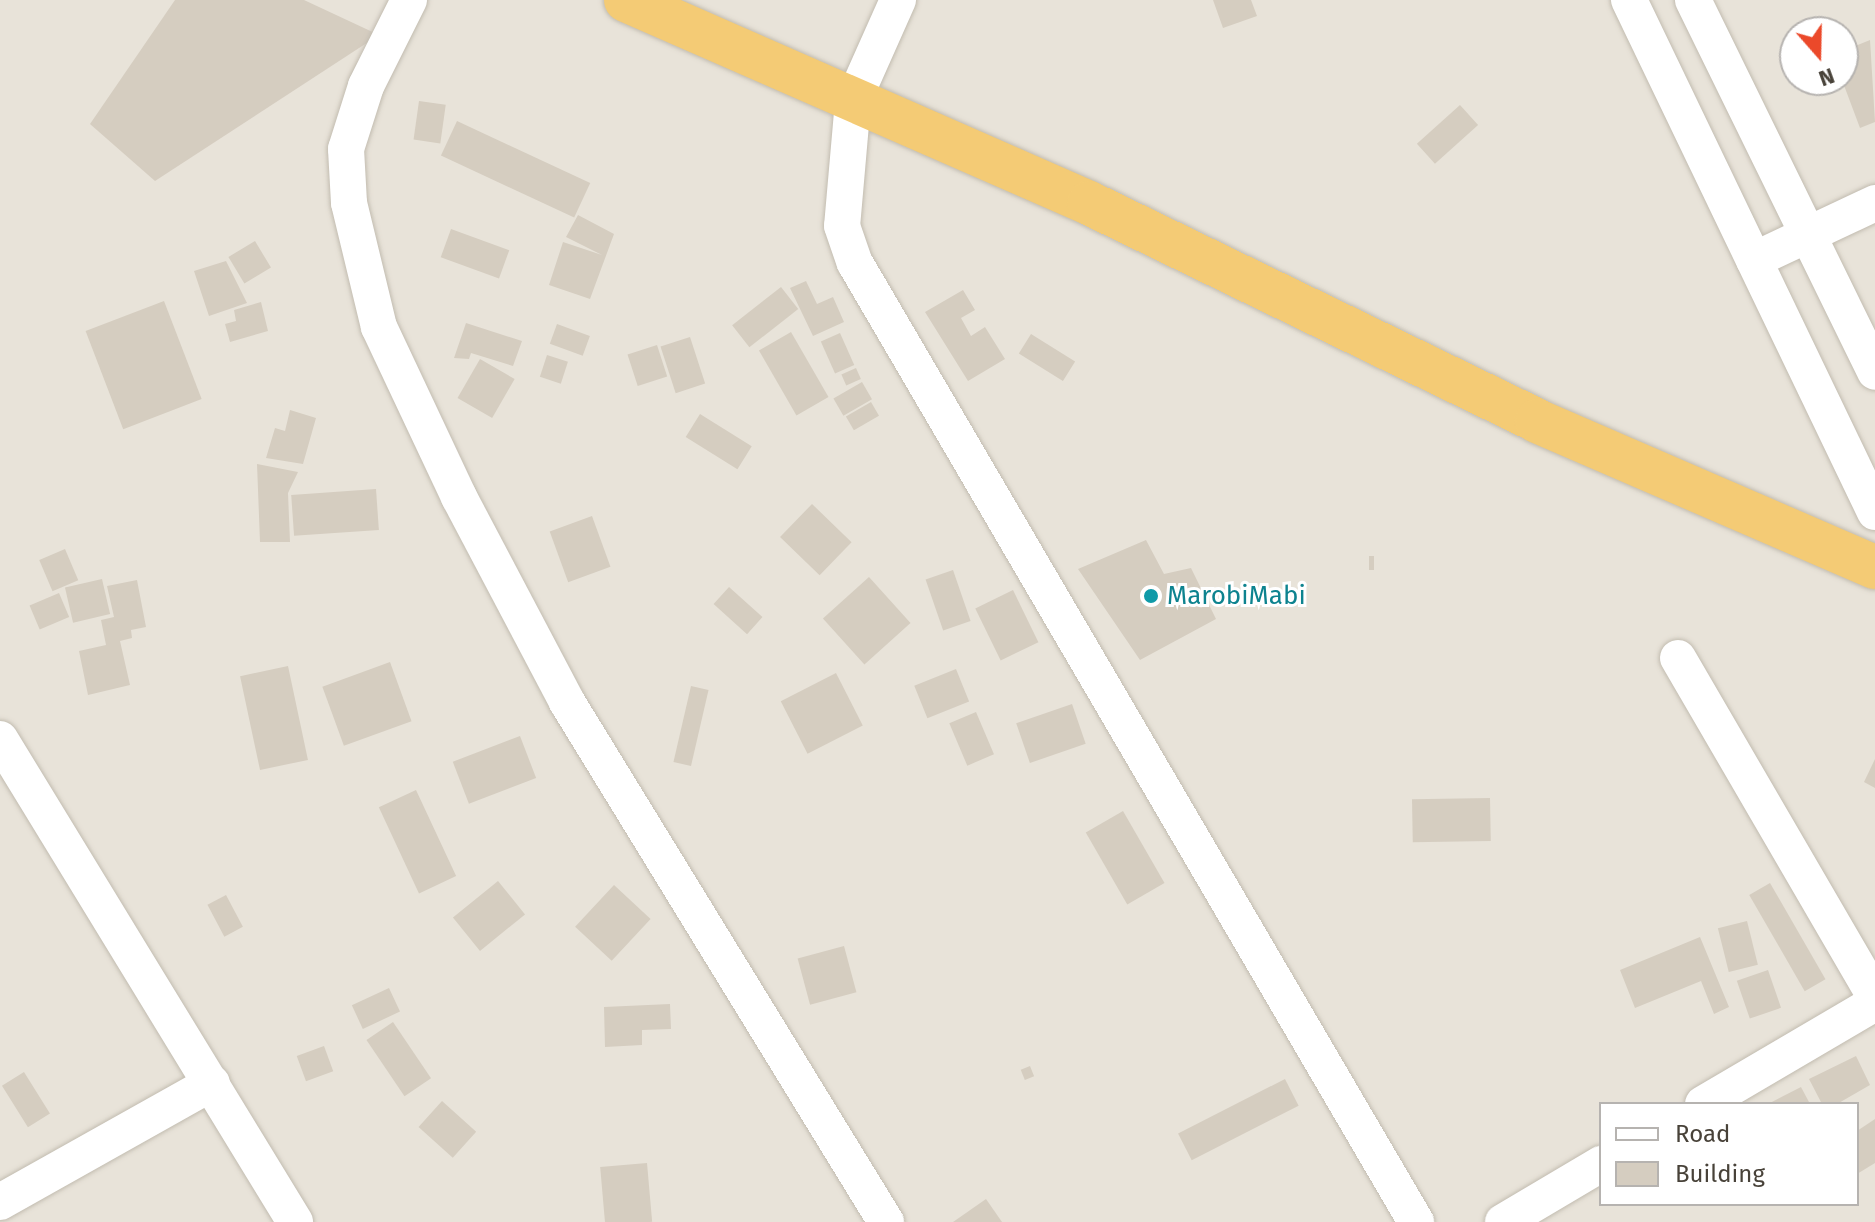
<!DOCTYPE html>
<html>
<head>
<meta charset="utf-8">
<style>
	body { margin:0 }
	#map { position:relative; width:1875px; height:1222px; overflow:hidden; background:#f4f1ea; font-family:"Fira Sans",sans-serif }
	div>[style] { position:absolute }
	.residential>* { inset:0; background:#e8e3d9 }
	.building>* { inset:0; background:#d5cdc0; transform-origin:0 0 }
	.roads { filter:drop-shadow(0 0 2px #c2bcb0) drop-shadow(0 0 2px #c2bcb0) }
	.street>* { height:36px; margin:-18px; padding:0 18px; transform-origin:18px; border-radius:18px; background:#fff }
	.highway>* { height:44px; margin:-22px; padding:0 22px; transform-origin:22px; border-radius:22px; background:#f4cb75 }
	.dots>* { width:22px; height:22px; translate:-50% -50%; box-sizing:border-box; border:4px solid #fff; border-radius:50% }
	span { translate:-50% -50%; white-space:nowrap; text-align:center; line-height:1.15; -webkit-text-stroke:6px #fff; paint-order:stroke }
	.culture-label { font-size:26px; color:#0d838f }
	.left { translate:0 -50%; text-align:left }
	.legend { position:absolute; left:1599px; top:1102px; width:260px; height:104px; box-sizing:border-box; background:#fff; border:2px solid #b6b3b0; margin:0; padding:10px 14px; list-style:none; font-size:24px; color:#484239 }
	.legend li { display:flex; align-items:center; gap:16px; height:40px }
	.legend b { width:40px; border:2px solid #b6b3b0 }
	.north { position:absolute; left:1779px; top:16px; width:80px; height:80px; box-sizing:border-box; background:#fff; border:2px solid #b6b3b0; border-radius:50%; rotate:160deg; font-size:22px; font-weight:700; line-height:32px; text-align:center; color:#484239 }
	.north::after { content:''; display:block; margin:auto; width:28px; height:36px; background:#eb492a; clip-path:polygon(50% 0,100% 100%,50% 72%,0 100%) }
</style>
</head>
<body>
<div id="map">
	<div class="residential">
		<div style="clip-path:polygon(evenodd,0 0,1875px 0,1875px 1222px,0 1222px,0 0,1795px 32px,1843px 32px,1843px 80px,1795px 80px,1795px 32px,0 0,1601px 1104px,1857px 1104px,1857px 1204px,1601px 1204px,1601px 1104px)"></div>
	</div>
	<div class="building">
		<div style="clip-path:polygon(175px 0,304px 0,379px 35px,155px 181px,90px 124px)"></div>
		<div style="clip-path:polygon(1213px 0,1251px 0,1257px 16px,1223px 28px)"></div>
		<div style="clip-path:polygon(1870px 40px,1875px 122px,1860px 128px,1842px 80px,1843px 51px)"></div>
		<div style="left:419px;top:101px;width:27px;height:39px;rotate:8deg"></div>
		<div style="left:1460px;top:105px;width:27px;height:58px;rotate:48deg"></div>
		<div style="left:457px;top:121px;width:147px;height:38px;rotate:25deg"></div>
		<div style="clip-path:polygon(578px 215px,614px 234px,590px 299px,549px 285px,563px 242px,602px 255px,566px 237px)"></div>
		<div style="left:451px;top:229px;width:62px;height:30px;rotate:20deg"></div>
		<div style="left:255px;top:241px;width:31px;height:31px;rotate:59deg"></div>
		<div style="clip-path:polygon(226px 261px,247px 303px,209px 316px,194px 271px)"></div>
		<div style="clip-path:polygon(806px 281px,817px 304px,833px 297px,844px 322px,813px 336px,790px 288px)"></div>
		<div style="left:781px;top:287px;width:28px;height:62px;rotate:52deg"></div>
		<div style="clip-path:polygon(963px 290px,975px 310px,961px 318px,971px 336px,985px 327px,1005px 359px,968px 381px,925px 312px)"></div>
		<div style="left:164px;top:301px;width:105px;height:84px;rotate:69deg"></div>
		<div style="clip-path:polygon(261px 302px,268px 331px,230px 342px,225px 324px,236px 321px,234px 310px)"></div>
		<div style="clip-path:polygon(466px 323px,522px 341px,513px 366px,471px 353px,469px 359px,454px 358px)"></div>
		<div style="left:557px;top:324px;width:35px;height:21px;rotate:20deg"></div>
		<div style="left:791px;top:332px;width:75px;height:37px;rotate:60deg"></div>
		<div style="left:840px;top:333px;width:35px;height:21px;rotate:66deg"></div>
		<div style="left:1031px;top:334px;width:52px;height:23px;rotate:32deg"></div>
		<div style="left:690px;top:337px;width:49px;height:31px;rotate:72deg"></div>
		<div style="left:657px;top:345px;width:33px;height:31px;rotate:72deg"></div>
		<div style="left:547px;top:355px;width:22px;height:23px;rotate:18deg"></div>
		<div style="left:480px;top:359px;width:40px;height:45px;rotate:30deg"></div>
		<div style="left:856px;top:368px;width:12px;height:16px;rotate:66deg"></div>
		<div style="left:862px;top:382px;width:20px;height:33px;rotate:60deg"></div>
		<div style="left:871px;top:402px;width:16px;height:29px;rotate:60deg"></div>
		<div style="clip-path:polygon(290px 410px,316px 418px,303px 464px,266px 458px,275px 428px,285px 431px)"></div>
		<div style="left:700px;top:414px;width:61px;height:27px;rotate:32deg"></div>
		<div style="clip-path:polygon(257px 464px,298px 472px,288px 493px,290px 542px,260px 542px)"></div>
		<div style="left:376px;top:489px;width:41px;height:85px;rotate:86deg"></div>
		<div style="left:812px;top:504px;width:55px;height:46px;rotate:44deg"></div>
		<div style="left:592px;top:516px;width:54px;height:45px;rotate:70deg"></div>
		<div style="clip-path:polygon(1146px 540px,1164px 574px,1191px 568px,1216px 619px,1140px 660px,1078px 569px)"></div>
		<div style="left:65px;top:549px;width:34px;height:28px;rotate:67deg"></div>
		<div style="left:1369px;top:556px;width:5px;height:14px"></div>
		<div style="left:953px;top:570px;width:54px;height:29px;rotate:71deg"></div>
		<div style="left:869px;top:577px;width:62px;height:62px;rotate:48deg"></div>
		<div style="left:102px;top:579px;width:36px;height:38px;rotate:77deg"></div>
		<div style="clip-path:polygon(137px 580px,146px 627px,131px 630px,132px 638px,120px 641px,130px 685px,88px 695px,79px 651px,106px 645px,101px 620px,114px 617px,107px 586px)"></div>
		<div style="left:729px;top:587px;width:45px;height:23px;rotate:42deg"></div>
		<div style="left:1013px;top:590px;width:58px;height:42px;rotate:64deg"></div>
		<div style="left:59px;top:593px;width:26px;height:32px;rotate:67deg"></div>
		<div style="left:390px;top:662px;width:63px;height:72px;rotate:70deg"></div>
		<div style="left:288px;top:666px;width:96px;height:49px;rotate:78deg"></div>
		<div style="left:956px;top:669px;width:35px;height:45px;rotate:68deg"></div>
		<div style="left:836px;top:673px;width:59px;height:62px;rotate:63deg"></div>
		<div style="left:691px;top:686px;width:18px;height:78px;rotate:13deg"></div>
		<div style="left:1072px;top:704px;width:42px;height:59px;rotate:71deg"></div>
		<div style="left:976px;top:712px;width:46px;height:29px;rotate:67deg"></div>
		<div style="left:520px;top:736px;width:45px;height:72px;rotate:69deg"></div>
		<div style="clip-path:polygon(1875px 759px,1875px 788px,1864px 782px)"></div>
		<div style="left:416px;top:790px;width:95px;height:41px;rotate:65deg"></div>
		<div style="left:1490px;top:798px;width:43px;height:78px;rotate:89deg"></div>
		<div style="left:1123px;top:811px;width:83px;height:43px;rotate:60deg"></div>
		<div style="left:498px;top:881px;width:43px;height:58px;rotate:51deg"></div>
		<div style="left:1770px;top:883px;width:111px;height:24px;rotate:60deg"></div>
		<div style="left:614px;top:885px;width:50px;height:57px;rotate:43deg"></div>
		<div style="left:226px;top:895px;width:36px;height:21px;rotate:62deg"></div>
		<div style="left:1747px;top:921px;width:45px;height:30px;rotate:76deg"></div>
		<div style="clip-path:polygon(1700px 937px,1729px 1007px,1714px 1014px,1701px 981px,1635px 1008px,1620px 970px)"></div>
		<div style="left:844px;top:946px;width:48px;height:48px;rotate:75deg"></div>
		<div style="left:1768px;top:970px;width:40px;height:33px;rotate:71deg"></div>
		<div style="left:389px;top:988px;width:26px;height:41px;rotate:65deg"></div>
		<div style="clip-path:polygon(670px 1004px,671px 1029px,642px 1030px,642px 1045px,605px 1047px,604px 1007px)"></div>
		<div style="left:393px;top:1022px;width:68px;height:32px;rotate:56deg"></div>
		<div style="left:324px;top:1046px;width:27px;height:29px;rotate:70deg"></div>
		<div style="clip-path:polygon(1856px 1056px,1870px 1085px,1837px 1104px,1822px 1104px,1809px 1079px)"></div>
		<div style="left:1030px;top:1066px;width:11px;height:10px;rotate:68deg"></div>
		<div style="left:24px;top:1072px;width:49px;height:26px;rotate:58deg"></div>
		<div style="left:1285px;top:1079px;width:30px;height:120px;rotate:63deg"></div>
		<div style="clip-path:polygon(1801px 1087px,1810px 1104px,1768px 1104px)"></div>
		<div style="left:442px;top:1101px;width:46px;height:35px;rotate:42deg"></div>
		<div style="clip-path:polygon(1875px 1119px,1875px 1163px,1857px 1174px,1857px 1131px)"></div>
		<div style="left:647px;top:1163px;width:59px;height:47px;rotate:85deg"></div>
		<div style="clip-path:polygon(986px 1199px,1002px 1222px,953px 1222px)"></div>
	</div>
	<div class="roads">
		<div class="street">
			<div style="left:409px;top:0;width:96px;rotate:116.6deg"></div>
			<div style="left:366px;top:86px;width:66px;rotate:107.6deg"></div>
			<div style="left:346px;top:149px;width:54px;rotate:86.8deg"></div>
			<div style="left:349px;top:203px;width:128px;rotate:76.4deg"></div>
			<div style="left:379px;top:327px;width:188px;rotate:64.8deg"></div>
			<div style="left:459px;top:497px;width:232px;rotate:62.2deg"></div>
			<div style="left:567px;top:702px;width:610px;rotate:58.47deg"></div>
			<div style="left:898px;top:0;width:111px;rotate:114deg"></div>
			<div style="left:853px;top:101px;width:125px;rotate:95deg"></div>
			<div style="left:842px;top:226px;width:39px;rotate:71deg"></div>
			<div style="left:855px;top:263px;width:1111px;rotate:59.67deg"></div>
			<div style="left:1629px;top:0;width:568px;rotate:64.34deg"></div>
			<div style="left:1693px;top:0;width:414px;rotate:63.9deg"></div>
			<div style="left:1754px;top:260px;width:134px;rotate:-25.2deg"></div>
			<div style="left:1678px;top:658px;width:391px;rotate:59.8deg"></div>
			<div style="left:0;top:739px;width:566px;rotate:58.58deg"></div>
			<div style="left:1703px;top:1104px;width:199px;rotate:-30.4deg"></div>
			<div style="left:0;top:1202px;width:243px;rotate:-29.3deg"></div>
			<div style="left:1503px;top:1222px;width:114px;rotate:-30.6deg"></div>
		</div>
		<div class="highway">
			<div style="left:626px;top:0;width:506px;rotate:23.67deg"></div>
			<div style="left:1089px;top:203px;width:498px;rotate:25.9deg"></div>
			<div style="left:1537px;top:421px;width:368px;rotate:23.4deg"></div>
		</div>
	</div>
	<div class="dots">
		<div style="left:1151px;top:596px;background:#0f9aa8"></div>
	</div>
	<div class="culture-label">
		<span class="left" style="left:1167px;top:596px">MarobiMabi</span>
	</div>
	<ul class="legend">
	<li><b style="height:10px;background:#fff"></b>Road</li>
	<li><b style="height:22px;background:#d5cdc0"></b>Building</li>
	</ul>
	<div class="north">N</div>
</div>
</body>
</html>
